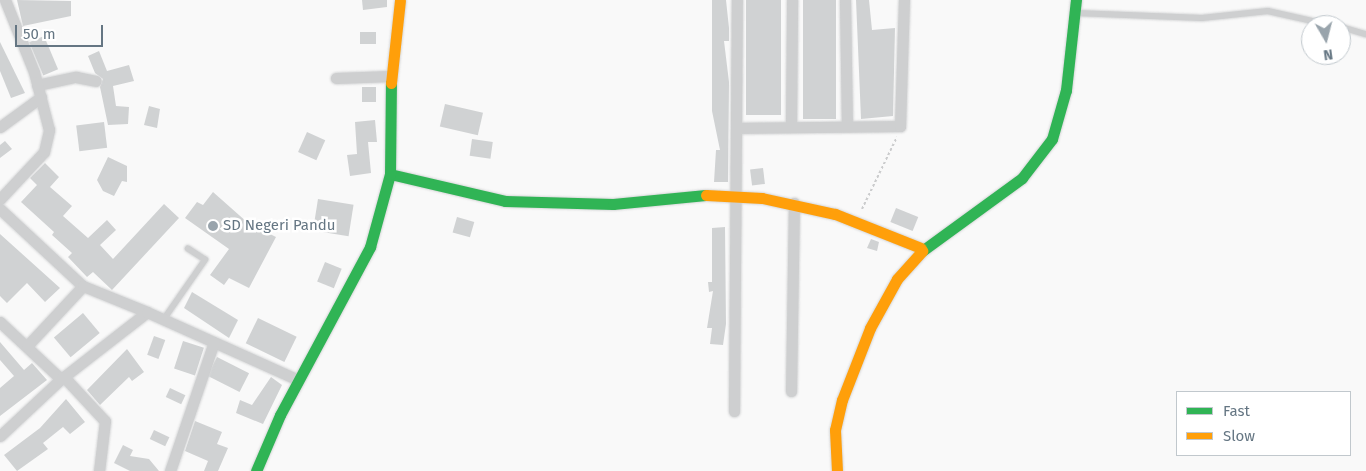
<!DOCTYPE html>
<html>
<head>
<meta charset="utf-8">
<style>
	body { margin:0 }
	#map { position:relative; width:1366px; height:471px; overflow:hidden; background:#f9f9f9; font-family:"Fira Sans",sans-serif }
	div>[style] { position:absolute }
	.building>* { inset:0; background:#d0d2d3; transform-origin:0 0 }
	.path>* { height:2px; margin-top:-1px; transform-origin:0; background:repeating-linear-gradient(90deg,#cbcccd 0 2.5px,transparent 0 5px) }
	.roads { filter:drop-shadow(0 0 1px #d5d6d7) drop-shadow(0 0 1px #d5d6d7) }
	.lane>* { height:5.5px; margin:-2.75px; padding:0 2.75px; transform-origin:2.75px; border-radius:2.75px; background:#cecfd0 }
	.street>* { height:11px; margin:-5.5px; padding:0 5.5px; transform-origin:5.5px; border-radius:5.5px; background:#cecfd0 }
	.fast>* { height:11px; margin:-5.5px; padding:0 5.5px; transform-origin:5.5px; border-radius:5.5px; background:#30b455 }
	.slow>* { height:11px; margin:-5.5px; padding:0 5.5px; transform-origin:5.5px; border-radius:5.5px; background:#ff9f0a }
	.dots>* { width:14px; height:14px; translate:-50% -50%; box-sizing:border-box; border:2px solid #fff; border-radius:50% }
	span { translate:-50% -50%; white-space:nowrap; text-align:center; line-height:1.15; -webkit-text-stroke:5px #fff; paint-order:stroke }
	.poi-label { font-size:15px; color:#657683 }
	.left { translate:0 -50%; text-align:left }
	.legend { position:absolute; left:1176px; top:391px; width:175px; height:65px; box-sizing:border-box; background:#fff; border:1px solid #c1c8cd; margin:0; padding:6px 9px; list-style:none; font-size:15px; color:#657683 }
	.legend li { display:flex; align-items:center; gap:10px; height:25px }
	.legend b { width:25px; border:1px solid #c1c8cd }
	.north { position:absolute; left:1301px; top:15px; width:50px; height:50px; box-sizing:border-box; background:#fff; border:1px solid #c1c8cd; border-radius:50%; rotate:172deg; font-size:14px; font-weight:700; line-height:20px; text-align:center; color:#657683 }
	.north::after { content:''; display:block; margin:auto; width:18px; height:22px; background:#99a4ac; clip-path:polygon(50% 0,100% 100%,50% 72%,0 100%) }
	.scale { position:absolute; left:15px; top:25px; width:88px; height:22px; box-sizing:border-box; border:2px solid #657683; border-top:0; padding-left:6px; font-size:15px; line-height:18px; white-space:nowrap; color:#657683; -webkit-text-stroke:4px #fff; paint-order:stroke }
</style>
</head>
<body>
<div id="map">
	<div class="building">
		<div style="clip-path:polygon(17px 0,71px 1px,71px 16px,23px 26px)"></div>
		<div style="clip-path:polygon(362px 0,387px 0,387px 7px,363px 10px)"></div>
		<div style="clip-path:polygon(712px 0,726px 0,729px 28px,729px 41px,724px 41px,729px 82px,728px 182px,714px 182px,716px 150px,720px 150px,712px 111px)"></div>
		<div style="left:746px;top:0;width:35px;height:115px"></div>
		<div style="left:803px;top:0;width:33px;height:119px"></div>
		<div style="clip-path:polygon(856px 0,869px 0,872px 30px,895px 28px,893px 116px,861px 119px)"></div>
		<div style="left:360px;top:32px;width:16px;height:12px"></div>
		<div style="left:44px;top:36px;width:36px;height:16px;rotate:67deg"></div>
		<div style="clip-path:polygon(0 42px,25px 93px,11px 98px,0 71px)"></div>
		<div style="clip-path:polygon(99px 51px,107px 71px,129px 65px,134px 81px,113px 86px,116px 106px,129px 107px,128px 124px,108px 125px,100px 87px,103px 79px,95px 73px,88px 56px)"></div>
		<div style="left:362px;top:87px;width:14px;height:15px"></div>
		<div style="left:445px;top:104px;width:39px;height:23px;rotate:13deg"></div>
		<div style="clip-path:polygon(149px 106px,160px 109px,157px 128px,144px 125px)"></div>
		<div style="clip-path:polygon(375px 120px,377px 142px,368px 142px,371px 173px,350px 176px,347px 155px,357px 154px,355px 122px)"></div>
		<div style="left:104px;top:122px;width:26px;height:28px;rotate:83deg"></div>
		<div style="left:307px;top:132px;width:20px;height:22px;rotate:24deg"></div>
		<div style="left:472px;top:139px;width:21px;height:17px;rotate:8deg"></div>
		<div style="clip-path:polygon(5px 141px,12px 149px,0 158px,0 145px)"></div>
		<div style="clip-path:polygon(108px 157px,127px 166px,127px 182px,122px 181px,114px 196px,103px 191px,97px 180px)"></div>
		<div style="clip-path:polygon(45px 163px,59px 177px,50px 187px,72px 206px,63px 216px,88px 238px,107px 220px,116px 230px,100px 245px,113px 259px,164px 204px,179px 218px,112px 290px,93px 272px,87px 277px,68px 257px,72px 253px,52px 235px,54px 232px,21px 202px,37px 185px,30px 178px)"></div>
		<div style="left:763px;top:168px;width:16px;height:13px;rotate:83deg"></div>
		<div style="clip-path:polygon(213px 192px,248px 223px,276px 237px,249px 288px,229px 278px,224px 285px,210px 275px,229px 249px,185px 218px,197px 202px,203px 205px)"></div>
		<div style="left:318px;top:199px;width:36px;height:32px;rotate:9deg"></div>
		<div style="left:896px;top:208px;width:24px;height:15px;rotate:22deg"></div>
		<div style="left:457px;top:217px;width:18px;height:16px;rotate:16deg"></div>
		<div style="clip-path:polygon(725px 227px,726px 324px,723px 345px,710px 344px,712px 328px,707px 328px,713px 291px,709px 292px,708px 282px,712px 282px,712px 228px)"></div>
		<div style="clip-path:polygon(0 234px,60px 288px,45px 302px,27px 283px,7px 303px,0 296px)"></div>
		<div style="clip-path:polygon(871px 239px,879px 242px,877px 251px,867px 248px)"></div>
		<div style="left:325px;top:262px;width:18px;height:21px;rotate:22deg"></div>
		<div style="clip-path:polygon(192px 292px,238px 320px,229px 338px,184px 308px)"></div>
		<div style="left:83px;top:313px;width:26px;height:38px;rotate:50deg"></div>
		<div style="left:258px;top:318px;width:43px;height:28px;rotate:26deg"></div>
		<div style="left:154px;top:336px;width:12px;height:20px;rotate:20deg"></div>
		<div style="left:183px;top:341px;width:22px;height:29px;rotate:18deg"></div>
		<div style="clip-path:polygon(0 342px,24px 370px,32px 363px,47px 380px,0 416px,0 388px,14px 376px,0 360px)"></div>
		<div style="clip-path:polygon(127px 349px,144px 372px,132px 381px,129px 377px,100px 405px,87px 390px)"></div>
		<div style="left:217px;top:357px;width:36px;height:21px;rotate:27deg"></div>
		<div style="clip-path:polygon(271px 377px,282px 385px,263px 424px,236px 413px,240px 400px,252px 405px)"></div>
		<div style="left:170px;top:388px;width:17px;height:10px;rotate:25deg"></div>
		<div style="clip-path:polygon(66px 399px,85px 422px,70px 434px,63px 427px,43px 443px,48px 449px,17px 471px,4px 455px,40px 428px)"></div>
		<div style="clip-path:polygon(195px 421px,222px 432px,217px 444px,228px 448px,218px 471px,204px 471px,208px 461px,185px 451px)"></div>
		<div style="left:154px;top:430px;width:17px;height:10px;rotate:25deg"></div>
		<div style="clip-path:polygon(123px 445px,133px 450px,130px 456px,149px 459px,159px 471px,130px 471px,114px 463px)"></div>
	</div>
	<div class="path">
		<div style="left:862px;top:209px;width:80px;rotate:-64.1deg"></div>
	</div>
	<div class="roads">
		<div class="lane">
			<div style="left:1076px;top:13px;width:126px;rotate:2.3deg"></div>
			<div style="left:1202px;top:18px;width:66px;rotate:-6.1deg"></div>
			<div style="left:1268px;top:11px;width:64px;rotate:12.7deg"></div>
			<div style="left:1341px;top:27px;width:26px;rotate:16deg"></div>
			<div style="left:164px;top:319px;width:72px;rotate:-55.2deg"></div>
			<div style="left:205px;top:260px;width:20px;rotate:-147deg"></div>
		</div>
		<div class="street">
			<div style="left:845px;top:0;width:126px;rotate:89.1deg"></div>
			<div style="left:336px;top:78px;width:55px;rotate:-2.1deg"></div>
			<div style="left:37px;top:85px;width:40px;rotate:-12deg"></div>
			<div style="left:76px;top:77px;width:20px;rotate:11deg"></div>
			<div style="left:791px;top:126px;width:126px;rotate:-89.5deg"></div>
			<div style="left:0;top:127px;width:51px;rotate:-36.2deg"></div>
			<div style="left:736px;top:128px;width:164px;rotate:-0.7deg"></div>
			<div style="left:900px;top:126px;width:126px;rotate:-88.2deg"></div>
			<div style="left:0;top:199px;width:64px;rotate:-46.9deg"></div>
			<div style="left:44px;top:152px;width:23px;rotate:-77deg"></div>
			<div style="left:49px;top:130px;width:60px;rotate:-104.5deg"></div>
			<div style="left:34px;top:72px;width:78px;rotate:-111.9deg"></div>
			<div style="left:0;top:209px;width:113px;rotate:42.9deg"></div>
			<div style="left:0;top:322px;width:83px;rotate:43.1deg"></div>
			<div style="left:27px;top:346px;width:82px;rotate:-47deg"></div>
			<div style="left:83px;top:286px;width:69px;rotate:22.1deg"></div>
			<div style="left:64px;top:377px;width:60px;rotate:47deg"></div>
			<div style="left:105px;top:421px;width:50px;rotate:96.8deg"></div>
			<div style="left:791px;top:391px;width:188px;rotate:-89.1deg"></div>
			<div style="left:734px;top:411px;width:411px;rotate:-89.6deg"></div>
			<div style="left:0;top:436px;width:83px;rotate:-43.1deg"></div>
			<div style="left:61px;top:379px;width:109px;rotate:-37.9deg"></div>
			<div style="left:147px;top:312px;width:166px;rotate:24.2deg"></div>
			<div style="left:170px;top:471px;width:136px;rotate:-71.2deg"></div>
		</div>
		<div class="fast">
			<div style="left:390px;top:174px;width:118px;rotate:13.2deg"></div>
			<div style="left:505px;top:201px;width:108px;rotate:1.6deg"></div>
			<div style="left:613px;top:204px;width:93px;rotate:-5.5deg"></div>
			<div style="left:922px;top:251px;width:124px;rotate:-36.1deg"></div>
			<div style="left:1022px;top:178px;width:49px;rotate:-52.4deg"></div>
			<div style="left:1052px;top:139px;width:51px;rotate:-74.1deg"></div>
			<div style="left:1066px;top:90px;width:91px;rotate:-83.7deg"></div>
			<div style="left:256px;top:471px;width:61px;rotate:-66.8deg"></div>
			<div style="left:280px;top:415px;width:191px;rotate:-61.8deg"></div>
			<div style="left:370px;top:247px;width:76px;rotate:-74.7deg"></div>
			<div style="left:390px;top:174px;width:91px;rotate:-89.4deg"></div>
		</div>
		<div class="slow">
			<div style="left:391px;top:83px;width:83px;rotate:-83.8deg"></div>
			<div style="left:706px;top:195px;width:56px;rotate:3.1deg"></div>
			<div style="left:762px;top:198px;width:75px;rotate:12.4deg"></div>
			<div style="left:835px;top:214px;width:92px;rotate:21.6deg"></div>
			<div style="left:837px;top:471px;width:41px;rotate:-92.8deg"></div>
			<div style="left:835px;top:430px;width:31px;rotate:-77deg"></div>
			<div style="left:842px;top:400px;width:77px;rotate:-68.7deg"></div>
			<div style="left:870px;top:328px;width:56px;rotate:-61.1deg"></div>
			<div style="left:897px;top:279px;width:38px;rotate:-48deg"></div>
		</div>
	</div>
	<div class="dots">
		<div style="left:213px;top:226px;background:#99a4ac"></div>
	</div>
	<div class="poi-label">
		<span class="left" style="left:223px;top:226px">SD Negeri Pandu</span>
	</div>
	<ul class="legend">
	<li><b style="height:6px;background:#30b455"></b>Fast</li>
	<li><b style="height:6px;background:#ff9f0a"></b>Slow</li>
	</ul>
	<div class="north">N</div>
	<div class="scale">50 m</div>
</div>
</body>
</html>
